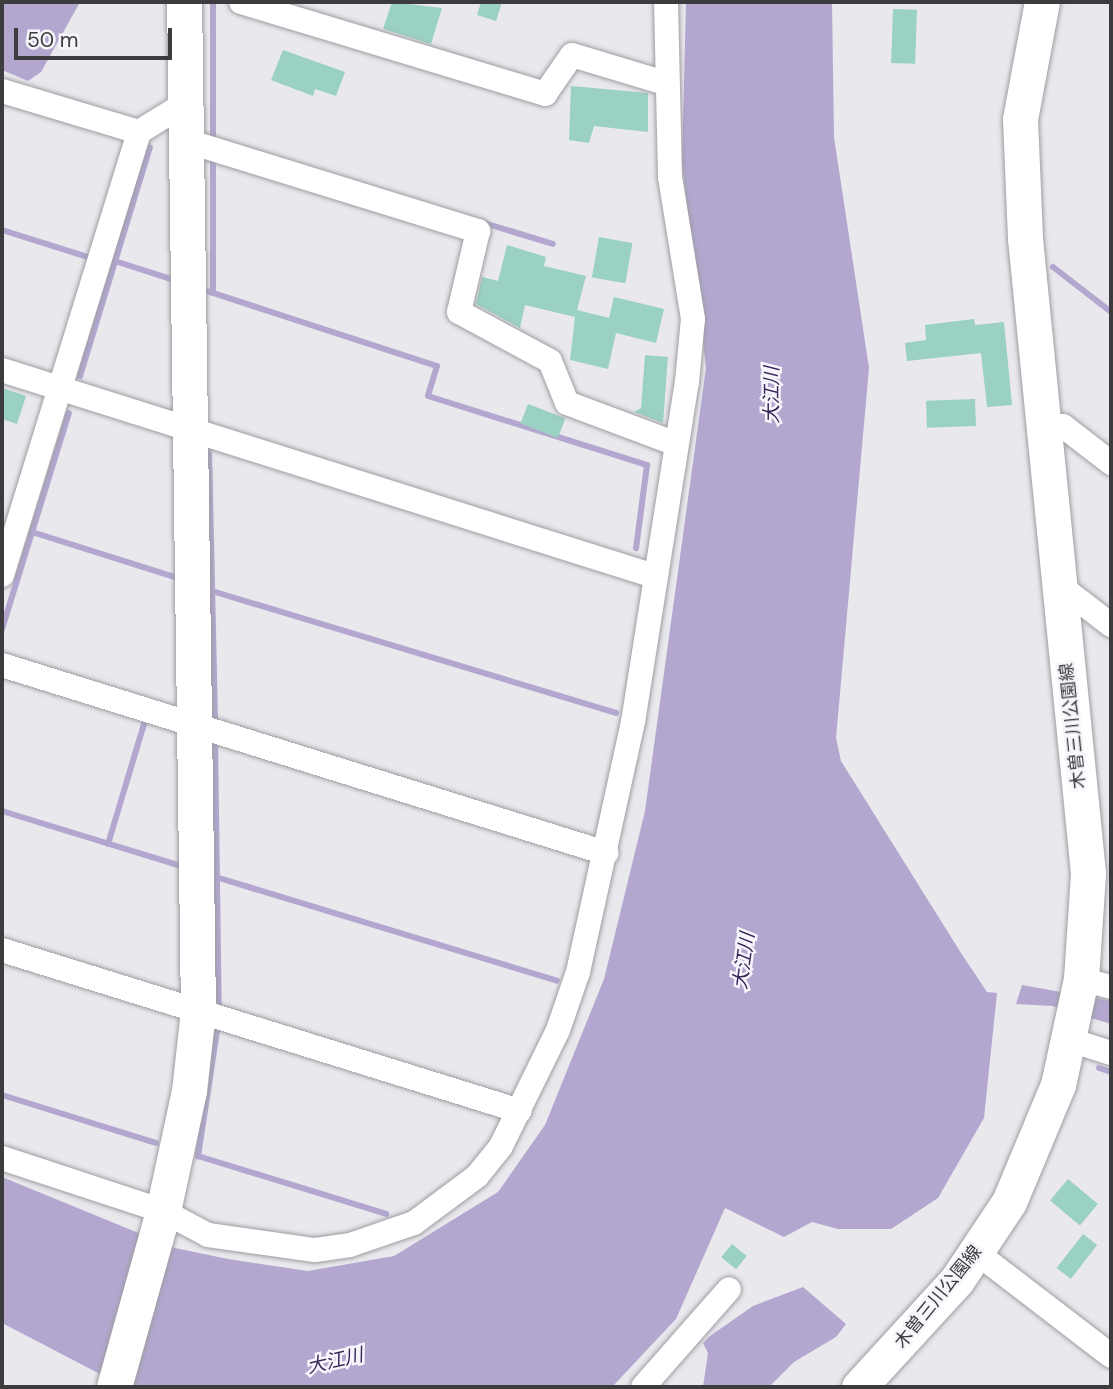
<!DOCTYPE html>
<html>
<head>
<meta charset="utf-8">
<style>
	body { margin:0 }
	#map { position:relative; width:1113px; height:1389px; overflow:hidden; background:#e9e8ed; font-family:"DM Sans","Noto Sans JP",sans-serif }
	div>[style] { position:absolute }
	.water>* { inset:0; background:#b3a7d0 }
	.stream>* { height:6px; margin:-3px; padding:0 3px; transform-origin:3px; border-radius:3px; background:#b3a7d0 }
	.building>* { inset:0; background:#9ad1c2; transform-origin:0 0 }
	.roads { filter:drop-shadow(0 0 2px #9e9da2) drop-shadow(0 0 2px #9e9da2) }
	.street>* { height:24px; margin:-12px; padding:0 12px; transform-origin:12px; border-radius:12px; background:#fff }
	.secondary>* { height:35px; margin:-17.5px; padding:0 17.5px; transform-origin:17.5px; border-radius:17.5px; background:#fff }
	span { translate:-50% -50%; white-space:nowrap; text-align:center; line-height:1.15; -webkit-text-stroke:5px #f6f5fb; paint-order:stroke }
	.street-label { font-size:18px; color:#3c3b3d }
	.water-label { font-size:19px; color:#392559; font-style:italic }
	.frame { position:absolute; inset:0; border:4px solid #3c3b3d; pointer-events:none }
	.scale { position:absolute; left:14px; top:28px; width:158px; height:32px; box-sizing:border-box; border:4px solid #3c3b3d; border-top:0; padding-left:9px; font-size:21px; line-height:24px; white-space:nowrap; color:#3c3b3d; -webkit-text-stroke:5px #f6f5fb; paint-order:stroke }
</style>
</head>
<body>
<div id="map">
	<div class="water">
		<div style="clip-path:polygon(2px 2px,80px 2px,41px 72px,28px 81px,2px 70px)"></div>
		<div style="clip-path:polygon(686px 2px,832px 2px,834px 137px,869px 368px,836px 738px,841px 761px,961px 953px,987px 992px,997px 993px,984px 1118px,938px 1198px,891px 1229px,838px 1229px,812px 1222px,784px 1237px,725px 1208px,676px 1319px,612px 1387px,125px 1387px,2px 1323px,2px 1177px,175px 1248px,228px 1259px,308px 1271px,394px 1256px,498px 1192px,545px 1125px,604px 979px,645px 811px,706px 368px,682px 162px)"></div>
		<div style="clip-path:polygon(1022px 985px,1111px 1001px,1111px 1024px,1052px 1006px,1016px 1004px)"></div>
		<div style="clip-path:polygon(803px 1287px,846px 1324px,836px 1337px,794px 1362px,769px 1387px,703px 1387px,708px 1353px,703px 1343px,710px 1336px,753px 1306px)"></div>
	</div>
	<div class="stream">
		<div style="left:213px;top:140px;width:138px;rotate:-90deg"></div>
		<div style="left:481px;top:222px;width:75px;rotate:17deg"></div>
		<div style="left:2px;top:230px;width:93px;rotate:17.5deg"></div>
		<div style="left:115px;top:261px;width:59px;rotate:17.8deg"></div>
		<div style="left:1053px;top:267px;width:73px;rotate:37.8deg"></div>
		<div style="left:207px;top:291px;width:242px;rotate:18.1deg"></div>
		<div style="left:437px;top:366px;width:31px;rotate:107deg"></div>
		<div style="left:428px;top:396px;width:230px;rotate:17.5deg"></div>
		<div style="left:647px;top:465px;width:84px;rotate:97.5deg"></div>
		<div style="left:213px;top:293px;width:136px;rotate:-90deg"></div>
		<div style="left:80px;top:376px;width:239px;rotate:-73deg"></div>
		<div style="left:209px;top:454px;width:271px;rotate:88.7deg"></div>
		<div style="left:32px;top:532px;width:150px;rotate:17.5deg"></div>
		<div style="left:212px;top:591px;width:422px;rotate:16.8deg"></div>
		<div style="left:2px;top:629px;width:226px;rotate:-72.8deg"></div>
		<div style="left:215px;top:740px;width:271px;rotate:89.2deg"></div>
		<div style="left:2px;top:811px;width:187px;rotate:17.1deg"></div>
		<div style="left:108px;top:844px;width:133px;rotate:-73.3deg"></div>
		<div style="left:219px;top:878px;width:353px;rotate:16.9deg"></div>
		<div style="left:218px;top:1024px;width:134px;rotate:98.6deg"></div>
		<div style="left:198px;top:1156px;width:197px;rotate:17.1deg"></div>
		<div style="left:1099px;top:1068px;width:13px;rotate:18deg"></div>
		<div style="left:2px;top:1095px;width:161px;rotate:17.3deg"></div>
	</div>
	<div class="building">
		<div style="clip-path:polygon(392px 2px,442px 8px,431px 44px,383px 29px)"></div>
		<div style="clip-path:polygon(481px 2px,502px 2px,496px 21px,477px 15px)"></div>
		<div style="left:893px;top:9px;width:24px;height:54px;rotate:2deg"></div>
		<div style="clip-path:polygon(283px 50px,345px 72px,336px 96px,315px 89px,313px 96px,271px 80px)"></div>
		<div style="clip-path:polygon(571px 86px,648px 93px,648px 132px,594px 126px,589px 143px,569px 140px)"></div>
		<div style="left:599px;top:237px;width:34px;height:41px;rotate:10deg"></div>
		<div style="clip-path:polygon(507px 245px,546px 257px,544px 266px,586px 276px,577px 310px,609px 318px,614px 297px,664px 309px,656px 343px,616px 333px,608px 369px,570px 360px,575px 317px,525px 305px,520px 328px,476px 304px,482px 277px,498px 281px)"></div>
		<div style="clip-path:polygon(974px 319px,975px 325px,1004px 322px,1012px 405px,987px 407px,981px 353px,907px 361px,905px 343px,926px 340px,925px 325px)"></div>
		<div style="clip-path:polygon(645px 355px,668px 357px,663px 423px,634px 412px,641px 408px)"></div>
		<div style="clip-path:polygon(2px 388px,26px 396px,17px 424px,2px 419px)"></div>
		<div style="left:975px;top:399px;width:27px;height:49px;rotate:88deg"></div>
		<div style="left:528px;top:404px;width:40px;height:21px;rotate:21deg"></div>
		<div style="left:1068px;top:1179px;width:39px;height:28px;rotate:40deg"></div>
		<div style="left:1083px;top:1234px;width:18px;height:43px;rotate:38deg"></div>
		<div style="left:732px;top:1244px;width:19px;height:17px;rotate:39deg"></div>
	</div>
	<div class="roads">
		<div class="street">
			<div style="left:241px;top:2px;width:318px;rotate:16.8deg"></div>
			<div style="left:545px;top:94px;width:47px;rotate:-55.3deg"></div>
			<div style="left:572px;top:55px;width:97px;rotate:16.8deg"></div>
			<div style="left:2px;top:91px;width:143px;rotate:16.7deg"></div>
			<div style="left:187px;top:141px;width:305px;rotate:17.2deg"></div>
			<div style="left:478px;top:231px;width:83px;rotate:103.2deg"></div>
			<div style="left:459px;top:312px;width:103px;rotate:28.3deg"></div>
			<div style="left:550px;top:361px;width:45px;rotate:68deg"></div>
			<div style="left:567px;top:403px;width:114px;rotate:20.5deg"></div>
			<div style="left:2px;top:370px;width:684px;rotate:17.53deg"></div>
			<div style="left:1043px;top:426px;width:20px"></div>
			<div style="left:1063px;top:426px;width:61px;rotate:37.6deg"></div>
			<div style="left:2px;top:575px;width:464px;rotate:-72.8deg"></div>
			<div style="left:139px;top:132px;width:55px;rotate:-31.7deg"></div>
			<div style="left:1059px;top:585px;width:66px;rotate:37.6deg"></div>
			<div style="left:2px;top:665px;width:633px;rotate:17.29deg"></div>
			<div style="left:2px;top:950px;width:542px;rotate:17.27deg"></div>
			<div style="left:1081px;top:979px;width:31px;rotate:15deg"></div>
			<div style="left:1070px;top:1040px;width:43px;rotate:17.6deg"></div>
			<div style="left:2px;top:1158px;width:169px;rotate:18.2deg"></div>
			<div style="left:163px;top:1211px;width:51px;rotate:28.1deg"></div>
			<div style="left:208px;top:1235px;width:108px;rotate:8deg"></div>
			<div style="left:315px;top:1250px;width:35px;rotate:-8deg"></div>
			<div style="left:350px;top:1245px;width:68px;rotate:-19deg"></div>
			<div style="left:414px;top:1223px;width:79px;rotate:-36.7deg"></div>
			<div style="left:477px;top:1176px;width:38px;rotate:-51deg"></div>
			<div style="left:501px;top:1146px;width:129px;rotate:-63.8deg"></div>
			<div style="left:558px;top:1030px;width:61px;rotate:-71deg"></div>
			<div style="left:578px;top:972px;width:256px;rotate:-77.6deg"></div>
			<div style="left:633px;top:722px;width:344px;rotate:-81deg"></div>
			<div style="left:687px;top:382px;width:63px;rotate:-84.6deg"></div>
			<div style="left:693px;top:319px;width:144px;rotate:-99.2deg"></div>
			<div style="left:670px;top:177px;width:175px;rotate:-91.3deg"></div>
			<div style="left:977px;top:1253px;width:169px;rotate:37.5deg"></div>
			<div style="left:643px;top:1387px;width:130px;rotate:-48.7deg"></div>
		</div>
		<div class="secondary">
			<div style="left:114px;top:1387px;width:183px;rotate:-74.4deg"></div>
			<div style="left:163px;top:1211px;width:123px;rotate:-77.8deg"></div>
			<div style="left:189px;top:1091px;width:81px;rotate:-83.6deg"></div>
			<div style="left:198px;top:1011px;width:1009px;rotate:-90.79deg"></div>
			<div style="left:859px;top:1387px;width:145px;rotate:-47.5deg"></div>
			<div style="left:957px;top:1280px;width:94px;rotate:-56.3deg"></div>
			<div style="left:1009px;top:1202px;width:127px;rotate:-67.3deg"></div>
			<div style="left:1058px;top:1085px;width:108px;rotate:-77.8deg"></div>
			<div style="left:1081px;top:979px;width:106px;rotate:-86.2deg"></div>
			<div style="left:1088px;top:873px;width:638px;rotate:-95.67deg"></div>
			<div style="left:1025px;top:238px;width:119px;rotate:-92.4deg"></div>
			<div style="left:1020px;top:119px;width:119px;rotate:-79.4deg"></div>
		</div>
	</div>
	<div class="street-label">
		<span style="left:1073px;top:726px;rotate:-96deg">木曽三川公園線</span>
		<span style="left:938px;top:1297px;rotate:-51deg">木曽三川公園線</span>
	</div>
	<div class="water-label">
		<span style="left:772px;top:395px;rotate:-90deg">大江川</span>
		<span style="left:744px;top:961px;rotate:-82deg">大江川</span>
		<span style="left:335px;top:1361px;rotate:-13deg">大江川</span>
	</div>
	<div class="frame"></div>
	<div class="scale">50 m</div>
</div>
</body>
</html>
